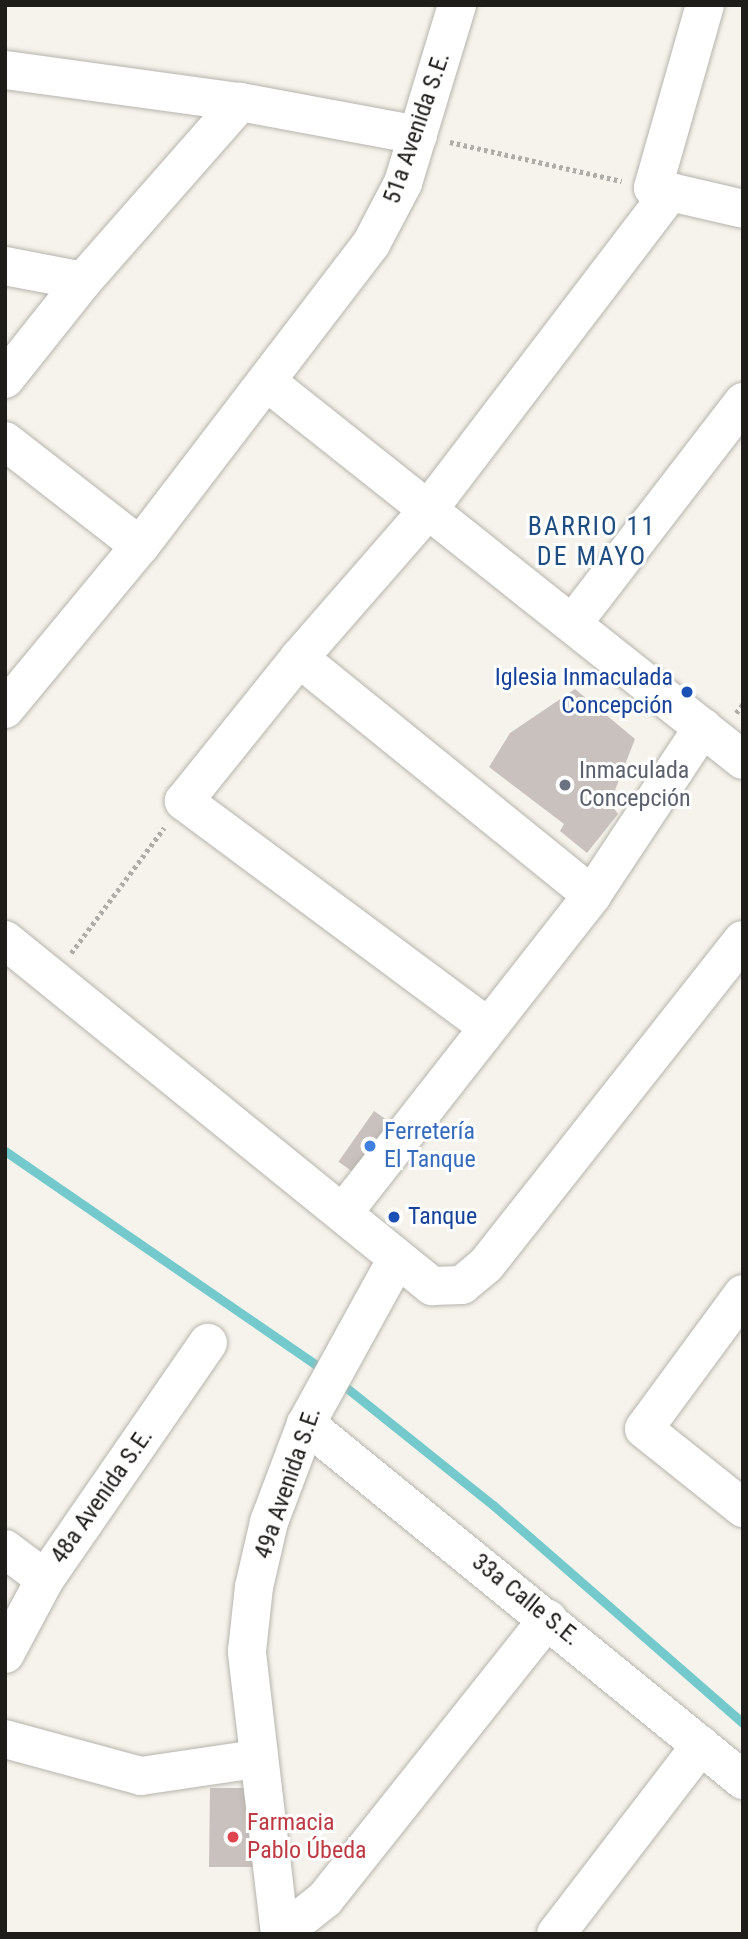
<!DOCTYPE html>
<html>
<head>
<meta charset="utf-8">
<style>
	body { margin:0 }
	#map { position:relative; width:748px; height:1939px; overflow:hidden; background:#f5f3eb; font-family:"Roboto Condensed",sans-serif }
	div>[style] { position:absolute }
	.stream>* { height:9px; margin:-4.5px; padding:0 4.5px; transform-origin:4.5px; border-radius:4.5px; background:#73c9cc }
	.building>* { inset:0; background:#c9c1bd; transform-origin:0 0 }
	.path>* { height:4.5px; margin-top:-2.25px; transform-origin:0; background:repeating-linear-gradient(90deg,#afada7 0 3.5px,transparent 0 7px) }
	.roads { filter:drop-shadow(0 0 2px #b6b4ad) drop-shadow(0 0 2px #b6b4ad) }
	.minor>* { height:38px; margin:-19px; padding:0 19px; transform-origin:19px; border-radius:19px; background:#fff }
	.dots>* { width:19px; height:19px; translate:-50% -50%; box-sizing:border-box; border:4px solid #fff; border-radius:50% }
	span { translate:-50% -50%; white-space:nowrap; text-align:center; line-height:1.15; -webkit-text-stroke:6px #fff; paint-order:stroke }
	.street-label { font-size:24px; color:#1e1d1a }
	.transit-label { font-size:24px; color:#164399 }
	.right { translate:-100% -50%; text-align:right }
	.left { translate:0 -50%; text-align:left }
	.worship-label { font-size:24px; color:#5b616d }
	.shop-label { font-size:24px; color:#366cbe }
	.health-label { font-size:24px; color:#be3a42 }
	.neighbourhood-label { font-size:26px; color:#1e4d81; letter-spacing:2px }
	.frame { position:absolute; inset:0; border:7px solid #1e1d1a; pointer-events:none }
</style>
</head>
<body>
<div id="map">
	<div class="stream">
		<div style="left:5px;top:1151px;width:387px;rotate:34.5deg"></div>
		<div style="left:338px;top:1381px;width:198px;rotate:38.7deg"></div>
		<div style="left:493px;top:1505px;width:332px;rotate:41.1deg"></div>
	</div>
	<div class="building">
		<div style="clip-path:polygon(575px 689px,635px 739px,610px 803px,618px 814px,587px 853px,560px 831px,564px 824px,489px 767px,510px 733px)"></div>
		<div style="left:374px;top:1111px;width:37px;height:62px;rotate:35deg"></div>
		<div style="clip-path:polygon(210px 1788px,246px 1788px,256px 1867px,209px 1867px)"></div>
	</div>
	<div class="path">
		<div style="left:450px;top:142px;width:176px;rotate:12.8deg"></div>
		<div style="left:736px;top:713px;width:11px;rotate:-52deg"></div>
		<div style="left:71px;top:953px;width:156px;rotate:-53.4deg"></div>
	</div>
	<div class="roads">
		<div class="minor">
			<div style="left:705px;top:5px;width:190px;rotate:105.9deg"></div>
			<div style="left:653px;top:188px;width:92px;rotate:13.1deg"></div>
			<div style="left:5px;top:70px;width:237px;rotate:7.8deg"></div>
			<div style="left:240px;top:102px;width:181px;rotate:10.5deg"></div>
			<div style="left:5px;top:266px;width:79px;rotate:10.9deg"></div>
			<div style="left:5px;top:379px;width:125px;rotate:-51.5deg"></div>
			<div style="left:83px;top:281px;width:238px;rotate:-48.7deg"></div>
			<div style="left:267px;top:382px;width:608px;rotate:38.45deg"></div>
			<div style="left:5px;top:441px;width:171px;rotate:37.9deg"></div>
			<div style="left:573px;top:623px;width:279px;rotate:-52.4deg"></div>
			<div style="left:299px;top:658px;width:377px;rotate:39deg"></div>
			<div style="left:5px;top:709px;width:212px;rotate:-50.4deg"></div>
			<div style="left:140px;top:546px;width:380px;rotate:-52.6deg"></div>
			<div style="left:371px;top:244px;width:69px;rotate:-62.3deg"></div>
			<div style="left:403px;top:183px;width:186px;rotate:-73.1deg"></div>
			<div style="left:5px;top:940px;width:550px;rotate:39.02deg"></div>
			<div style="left:432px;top:1286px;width:30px;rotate:-2deg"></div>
			<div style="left:462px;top:1285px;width:31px;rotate:-40deg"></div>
			<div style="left:486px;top:1265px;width:414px;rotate:-51.7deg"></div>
			<div style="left:488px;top:1027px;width:379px;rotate:-143.4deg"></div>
			<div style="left:184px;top:801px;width:184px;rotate:-51.2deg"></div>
			<div style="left:299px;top:658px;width:196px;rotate:-48.9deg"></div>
			<div style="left:428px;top:510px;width:400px;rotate:-52.7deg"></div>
			<div style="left:343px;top:1213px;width:404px;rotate:-51.9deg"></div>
			<div style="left:592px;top:895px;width:201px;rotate:-56.5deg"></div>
			<div style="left:743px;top:1294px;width:167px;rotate:126.3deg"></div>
			<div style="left:644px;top:1429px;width:127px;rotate:38.6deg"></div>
			<div style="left:306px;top:1424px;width:564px;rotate:39.17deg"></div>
			<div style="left:5px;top:1549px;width:50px;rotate:36.9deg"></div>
			<div style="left:5px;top:1654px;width:85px;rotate:-61.9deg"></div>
			<div style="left:45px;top:1579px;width:287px;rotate:-55.4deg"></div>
			<div style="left:5px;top:1739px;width:141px;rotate:15.2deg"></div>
			<div style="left:141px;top:1776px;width:116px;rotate:-8.4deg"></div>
			<div style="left:280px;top:1934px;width:285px;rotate:-96.7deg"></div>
			<div style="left:247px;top:1651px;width:64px;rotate:-83.8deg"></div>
			<div style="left:254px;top:1587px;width:67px;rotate:-77deg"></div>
			<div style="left:269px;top:1522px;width:105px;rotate:-69.3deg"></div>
			<div style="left:306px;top:1424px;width:187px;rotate:-61.2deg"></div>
			<div style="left:281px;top:1934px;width:56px;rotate:-38.5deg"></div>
			<div style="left:325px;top:1899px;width:358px;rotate:-51.5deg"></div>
			<div style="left:556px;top:1934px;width:238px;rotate:-52.5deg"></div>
		</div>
	</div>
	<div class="dots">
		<div style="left:687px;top:692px;background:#1a4fb4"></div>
		<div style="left:565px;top:785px;background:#6b7280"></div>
		<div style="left:370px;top:1146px;background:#3f7fe0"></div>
		<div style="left:394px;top:1217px;background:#1a4fb4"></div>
		<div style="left:233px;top:1837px;background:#e0444e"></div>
	</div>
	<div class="street-label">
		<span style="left:417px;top:128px;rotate:-71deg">51a Avenida S.E.</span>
		<span style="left:288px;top:1483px;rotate:-71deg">49a Avenida S.E.</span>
		<span style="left:102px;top:1496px;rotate:-55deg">48a Avenida S.E.</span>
		<span style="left:526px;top:1600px;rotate:39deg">33a Calle S.E.</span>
	</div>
	<div class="transit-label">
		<span class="right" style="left:673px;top:692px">Iglesia Inmaculada<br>Concepción</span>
		<span class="left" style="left:408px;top:1217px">Tanque</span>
	</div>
	<div class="worship-label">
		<span class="left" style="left:579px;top:785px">Inmaculada<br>Concepción</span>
	</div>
	<div class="shop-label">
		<span class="left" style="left:384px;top:1146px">Ferretería<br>El Tanque</span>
	</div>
	<div class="health-label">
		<span class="left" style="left:247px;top:1837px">Farmacia<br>Pablo Úbeda</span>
	</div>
	<div class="neighbourhood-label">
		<span style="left:592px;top:542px">BARRIO 11<br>DE MAYO</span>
	</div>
	<div class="frame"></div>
</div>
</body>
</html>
